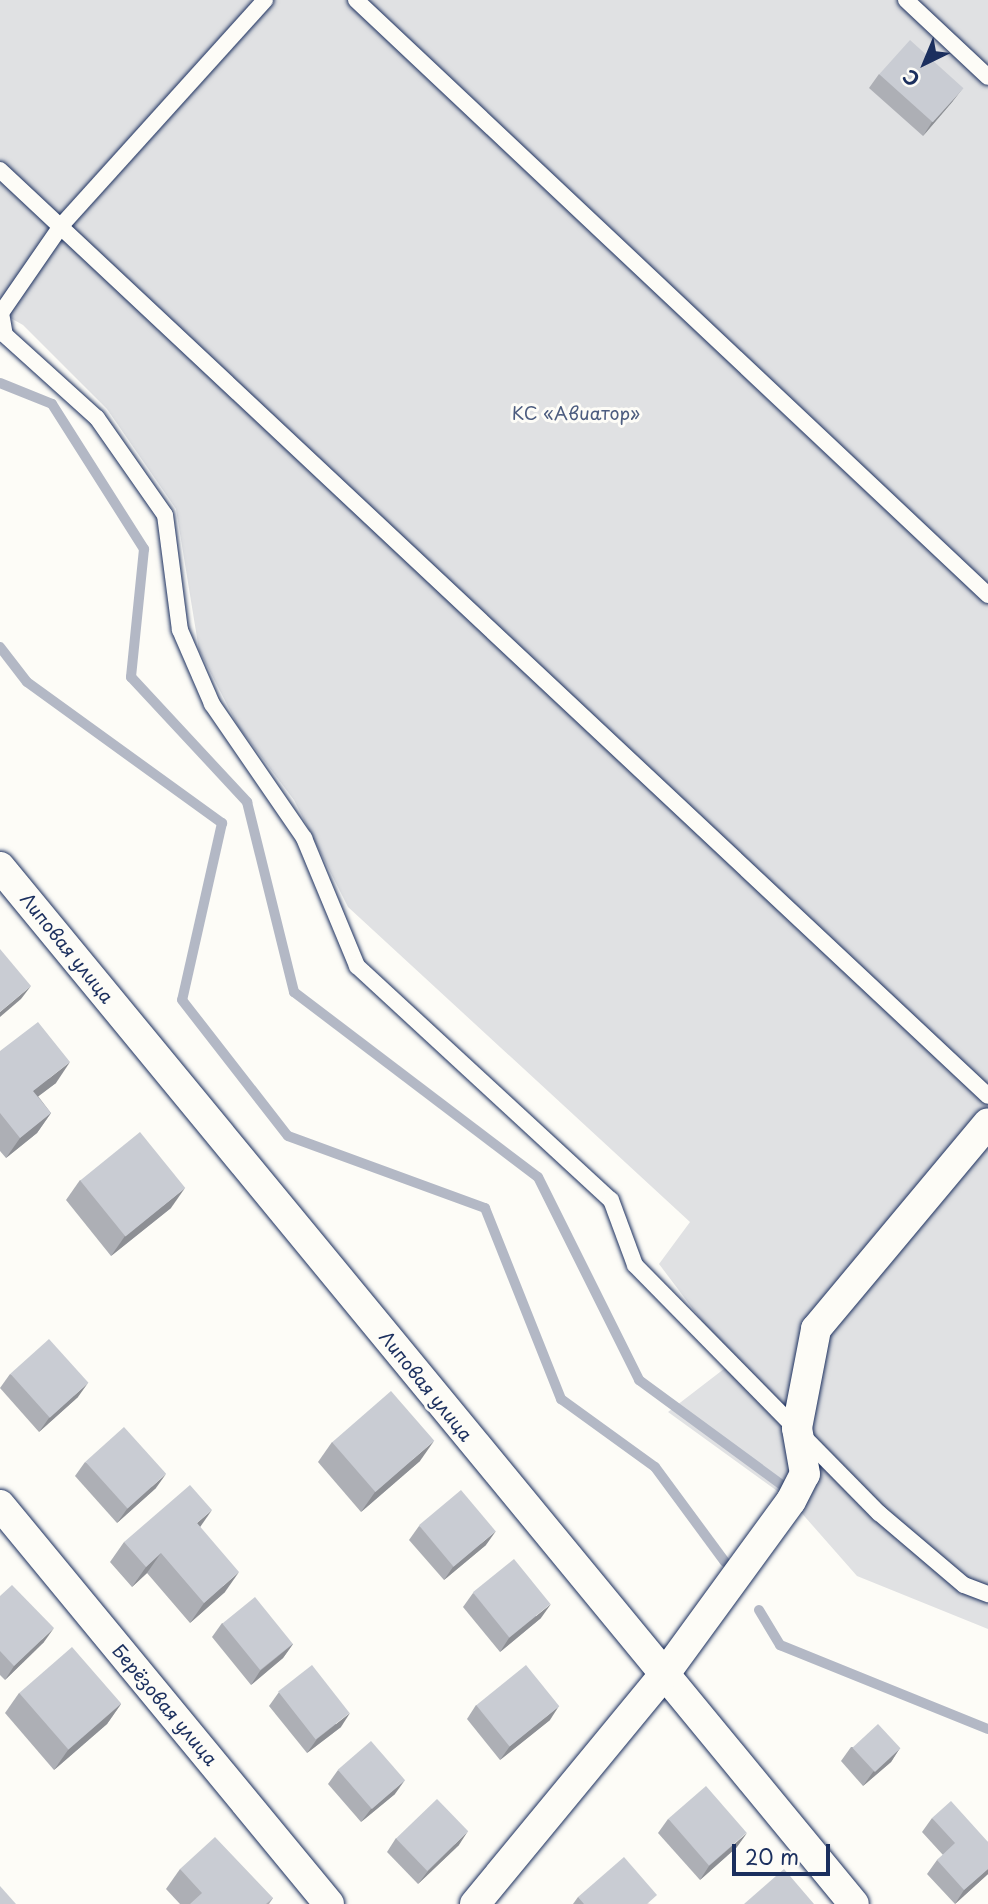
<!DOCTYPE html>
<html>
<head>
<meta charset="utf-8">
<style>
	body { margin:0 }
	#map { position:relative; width:988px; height:1904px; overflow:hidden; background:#fdfcf7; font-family:"Playpen Sans",sans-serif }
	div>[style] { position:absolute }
	.green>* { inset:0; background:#e0e1e3 }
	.stream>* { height:10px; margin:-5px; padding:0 5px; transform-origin:5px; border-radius:5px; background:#b3b8c5 }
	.roads { filter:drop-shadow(0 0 2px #1b2f5e) drop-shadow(0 0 2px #1b2f5e) }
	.lane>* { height:16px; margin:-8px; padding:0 8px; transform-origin:8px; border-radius:8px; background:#fdfcf7 }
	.street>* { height:30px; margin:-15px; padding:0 15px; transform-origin:15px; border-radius:15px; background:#fdfcf7 }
	.wall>* { inset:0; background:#adafb5 }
	.shaded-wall>* { inset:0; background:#8d8f94 }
	.building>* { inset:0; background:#c9ccd3; transform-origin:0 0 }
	span { translate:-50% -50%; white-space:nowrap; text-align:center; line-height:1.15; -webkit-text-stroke:6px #fdfcf7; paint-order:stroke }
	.park-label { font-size:18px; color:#4c5c7f }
	.street-label { font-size:18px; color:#1b2f5e }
	.north { position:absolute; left:890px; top:28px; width:70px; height:70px; -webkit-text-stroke:5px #fdfcf7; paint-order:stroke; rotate:223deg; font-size:19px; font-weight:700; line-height:28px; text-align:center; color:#1b2f5e }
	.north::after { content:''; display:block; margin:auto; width:24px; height:32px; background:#1b2f5e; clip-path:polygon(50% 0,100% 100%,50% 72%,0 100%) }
	.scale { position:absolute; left:732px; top:1844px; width:98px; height:32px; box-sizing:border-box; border:4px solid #1b2f5e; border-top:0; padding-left:9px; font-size:21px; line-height:24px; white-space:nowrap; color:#1b2f5e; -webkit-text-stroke:5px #fdfcf7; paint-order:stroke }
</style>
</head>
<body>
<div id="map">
	<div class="green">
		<div style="clip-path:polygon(0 0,988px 0,988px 1629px,857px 1576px,791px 1501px,668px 1412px,733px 1362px,659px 1264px,690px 1222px,348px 907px,294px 800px,238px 726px,199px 650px,176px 509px,107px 409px,23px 325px,0 312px)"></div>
	</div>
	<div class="stream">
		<div style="left:0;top:383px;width:56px;rotate:22deg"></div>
		<div style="left:52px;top:404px;width:172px;rotate:57.6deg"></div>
		<div style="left:144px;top:549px;width:129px;rotate:95.8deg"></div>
		<div style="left:131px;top:677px;width:171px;rotate:47.1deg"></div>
		<div style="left:247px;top:802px;width:196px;rotate:76.1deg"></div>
		<div style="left:294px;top:992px;width:306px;rotate:37.2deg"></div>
		<div style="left:538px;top:1177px;width:227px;rotate:63.5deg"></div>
		<div style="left:639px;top:1380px;width:182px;rotate:36.3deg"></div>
		<div style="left:0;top:647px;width:44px;rotate:52.4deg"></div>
		<div style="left:27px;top:682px;width:241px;rotate:35.9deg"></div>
		<div style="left:222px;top:823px;width:181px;rotate:102.7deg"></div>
		<div style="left:182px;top:1000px;width:172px;rotate:52.1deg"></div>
		<div style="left:288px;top:1136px;width:210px;rotate:20.1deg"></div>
		<div style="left:485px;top:1208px;width:206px;rotate:68.3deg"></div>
		<div style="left:561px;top:1399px;width:116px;rotate:35.9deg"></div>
		<div style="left:655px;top:1467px;width:118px;rotate:53.6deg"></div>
		<div style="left:759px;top:1610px;width:41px;rotate:59deg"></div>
		<div style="left:780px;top:1645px;width:224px;rotate:22deg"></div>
	</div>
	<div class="roads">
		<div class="lane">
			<div style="left:265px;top:0;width:304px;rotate:132.1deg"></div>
			<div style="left:61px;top:226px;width:106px;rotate:124.6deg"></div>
			<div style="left:1px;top:313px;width:22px;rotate:80deg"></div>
			<div style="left:5px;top:335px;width:124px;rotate:42.1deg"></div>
			<div style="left:97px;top:418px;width:118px;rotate:55deg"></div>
			<div style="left:165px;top:515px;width:116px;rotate:82.6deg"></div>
			<div style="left:180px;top:630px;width:81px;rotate:66.6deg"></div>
			<div style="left:212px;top:704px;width:163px;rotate:55.5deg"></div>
			<div style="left:304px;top:838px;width:139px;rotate:67.5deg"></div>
			<div style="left:357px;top:966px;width:345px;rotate:42.7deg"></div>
			<div style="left:611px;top:1200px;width:69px;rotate:69.7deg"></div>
			<div style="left:635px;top:1265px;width:348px;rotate:45.5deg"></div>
			<div style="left:879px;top:1513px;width:111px;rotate:40.3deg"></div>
			<div style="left:964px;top:1585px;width:26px;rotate:21deg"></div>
			<div style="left:356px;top:0;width:868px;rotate:43.27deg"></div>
			<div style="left:906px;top:0;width:112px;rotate:43.2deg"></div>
			<div style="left:0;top:170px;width:1354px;rotate:43.14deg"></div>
		</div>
		<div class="street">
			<div style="left:0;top:867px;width:1343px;rotate:50.53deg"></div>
			<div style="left:0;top:1505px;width:517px;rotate:50.49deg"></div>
			<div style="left:475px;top:1904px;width:297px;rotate:-50.5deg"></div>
			<div style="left:664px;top:1675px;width:215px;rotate:-53.9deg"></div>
			<div style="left:791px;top:1501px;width:30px;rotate:-63deg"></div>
			<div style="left:805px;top:1474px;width:47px;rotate:-99.9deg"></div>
			<div style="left:797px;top:1428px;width:101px;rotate:-79.1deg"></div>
			<div style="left:816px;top:1329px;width:268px;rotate:-50.1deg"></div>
		</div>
	</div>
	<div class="wall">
		<div style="clip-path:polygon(879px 74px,953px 101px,923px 136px,869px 88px)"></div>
		<div style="clip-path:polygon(0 1051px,56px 1083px,38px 1096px,51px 1113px,37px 1133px,6px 1158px,0 1151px)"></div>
		<div style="clip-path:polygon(80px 1180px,171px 1208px,111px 1256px,66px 1200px)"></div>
		<div style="clip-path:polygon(10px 1374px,78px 1397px,39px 1432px,0 1388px)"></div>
		<div style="clip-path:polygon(332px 1442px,420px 1461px,361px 1512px,318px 1462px)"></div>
		<div style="clip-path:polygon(85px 1462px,156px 1488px,117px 1523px,75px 1476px)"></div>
		<div style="clip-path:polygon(419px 1526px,486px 1545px,444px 1580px,409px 1540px)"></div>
		<div style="clip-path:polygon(200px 1527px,225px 1592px,190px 1623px,147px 1573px,132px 1587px,110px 1562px,124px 1542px)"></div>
		<div style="clip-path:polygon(473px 1593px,541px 1618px,500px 1652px,463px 1607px)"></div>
		<div style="clip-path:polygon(0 1596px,44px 1642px,5px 1680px,0 1675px)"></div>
		<div style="clip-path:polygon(222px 1623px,293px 1644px,283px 1658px,251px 1685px,212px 1637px)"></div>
		<div style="clip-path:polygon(279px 1692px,341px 1727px,307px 1753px,269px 1706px)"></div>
		<div style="clip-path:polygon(19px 1693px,121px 1704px,107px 1724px,54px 1770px,5px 1713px)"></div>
		<div style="clip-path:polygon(476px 1705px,550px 1720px,500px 1760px,467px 1719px)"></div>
		<div style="clip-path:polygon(851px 1747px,900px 1748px,891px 1762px,863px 1786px,841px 1761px)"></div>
		<div style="clip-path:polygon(338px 1770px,395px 1794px,361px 1822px,328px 1784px)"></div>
		<div style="clip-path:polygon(932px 1818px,988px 1842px,988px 1874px,955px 1904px,927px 1874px,937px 1860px,943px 1855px,922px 1832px)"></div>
		<div style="clip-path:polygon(668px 1819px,737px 1847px,700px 1880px,658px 1833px)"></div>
		<div style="clip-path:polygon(396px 1838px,459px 1845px,418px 1884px,387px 1852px)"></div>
		<div style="clip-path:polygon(180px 1869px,273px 1898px,269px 1904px,180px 1904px,166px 1889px)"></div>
		<div style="clip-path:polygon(578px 1897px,651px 1904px,573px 1904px)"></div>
	</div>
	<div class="shaded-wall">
		<div style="clip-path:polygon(963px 88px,953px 101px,923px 136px,932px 122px)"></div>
		<div style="clip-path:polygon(31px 986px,21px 999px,0 1017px,0 1012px)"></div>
		<div style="clip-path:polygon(70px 1062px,56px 1083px,19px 1111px,33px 1091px)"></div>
		<div style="clip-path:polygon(51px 1113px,37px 1133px,6px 1158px,20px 1138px)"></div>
		<div style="clip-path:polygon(185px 1188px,171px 1208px,111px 1256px,125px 1236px)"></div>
		<div style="clip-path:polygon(88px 1383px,78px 1397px,39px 1432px,49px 1418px)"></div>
		<div style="clip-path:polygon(434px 1441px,420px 1461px,361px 1512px,375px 1492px)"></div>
		<div style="clip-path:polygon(166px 1474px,156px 1488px,117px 1523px,127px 1509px)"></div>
		<div style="clip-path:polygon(212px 1510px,198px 1530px,197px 1523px)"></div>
		<div style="clip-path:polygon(496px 1531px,486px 1545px,444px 1580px,453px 1567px)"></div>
		<div style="clip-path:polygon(161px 1553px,147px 1573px,132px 1587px,146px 1567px)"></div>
		<div style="clip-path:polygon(239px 1572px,225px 1592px,190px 1623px,204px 1603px)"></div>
		<div style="clip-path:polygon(551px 1604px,541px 1618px,500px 1652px,509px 1638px)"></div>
		<div style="clip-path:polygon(54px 1628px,44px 1642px,5px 1680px,14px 1666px)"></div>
		<div style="clip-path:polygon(293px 1644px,283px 1658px,251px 1685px,260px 1671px)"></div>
		<div style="clip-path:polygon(121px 1704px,107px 1724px,54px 1770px,68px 1750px)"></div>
		<div style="clip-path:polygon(559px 1706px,550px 1720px,500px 1760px,510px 1746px)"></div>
		<div style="clip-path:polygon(350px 1713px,341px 1727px,307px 1753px,317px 1739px)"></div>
		<div style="clip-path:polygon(900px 1748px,891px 1762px,863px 1786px,873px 1772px)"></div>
		<div style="clip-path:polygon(405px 1780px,395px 1794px,361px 1822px,371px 1809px)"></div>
		<div style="clip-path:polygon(468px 1831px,459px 1845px,418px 1884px,428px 1871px)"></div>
		<div style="clip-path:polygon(747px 1833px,737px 1847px,700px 1880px,709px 1866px)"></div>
		<div style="clip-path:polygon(988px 1869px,988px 1874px,955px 1904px,964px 1890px)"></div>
	</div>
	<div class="building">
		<div style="left:910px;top:40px;width:72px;height:46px;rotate:42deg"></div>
		<div style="clip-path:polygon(0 949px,31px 986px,0 1012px)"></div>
		<div style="clip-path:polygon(38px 1022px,70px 1062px,33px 1091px,51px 1113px,20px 1138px,0 1113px,0 1051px)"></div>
		<div style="left:140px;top:1132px;width:72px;height:77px;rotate:51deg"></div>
		<div style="left:49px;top:1339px;width:59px;height:52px;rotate:48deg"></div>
		<div style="left:391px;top:1391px;width:66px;height:78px;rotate:49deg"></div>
		<div style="left:124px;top:1427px;width:63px;height:52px;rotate:48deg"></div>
		<div style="clip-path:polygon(190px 1485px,212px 1510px,197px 1523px,239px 1572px,204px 1603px,161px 1553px,146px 1567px,124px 1542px)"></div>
		<div style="left:461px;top:1490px;width:54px;height:55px;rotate:50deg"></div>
		<div style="left:514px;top:1559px;width:58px;height:53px;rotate:51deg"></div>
		<div style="clip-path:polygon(12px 1585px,54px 1628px,14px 1666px,0 1651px,0 1596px)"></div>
		<div style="left:255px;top:1597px;width:60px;height:42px;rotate:51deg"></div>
		<div style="left:72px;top:1647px;width:75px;height:70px;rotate:49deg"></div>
		<div style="left:312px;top:1665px;width:61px;height:43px;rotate:52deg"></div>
		<div style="left:526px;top:1665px;width:53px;height:64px;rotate:51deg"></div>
		<div style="left:878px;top:1724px;width:33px;height:35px;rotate:47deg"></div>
		<div style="left:371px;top:1741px;width:52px;height:44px;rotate:49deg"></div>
		<div style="left:706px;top:1786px;width:62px;height:50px;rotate:49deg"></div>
		<div style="left:437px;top:1799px;width:45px;height:57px;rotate:46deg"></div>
		<div style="clip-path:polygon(951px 1801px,988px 1842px,988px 1869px,964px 1890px,937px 1860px,955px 1843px,932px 1818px)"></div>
		<div style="clip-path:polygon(215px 1837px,273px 1898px,266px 1904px,190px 1904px,202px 1893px,180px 1869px)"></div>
		<div style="clip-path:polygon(624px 1857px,657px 1895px,647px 1904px,584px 1904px,578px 1897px)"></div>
		<div style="clip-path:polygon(784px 1869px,814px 1904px,744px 1904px)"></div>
		<div style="clip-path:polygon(0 1886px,16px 1904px,0 1904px)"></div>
	</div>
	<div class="park-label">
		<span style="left:576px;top:413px">КС «Авиатор»</span>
	</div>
	<div class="street-label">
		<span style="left:67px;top:948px;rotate:51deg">Липовая улица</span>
		<span style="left:426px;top:1386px;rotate:51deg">Липовая улица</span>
		<span style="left:165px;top:1705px;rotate:50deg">Берёзовая улица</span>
	</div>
	<div class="north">С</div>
	<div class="scale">20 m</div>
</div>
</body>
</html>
